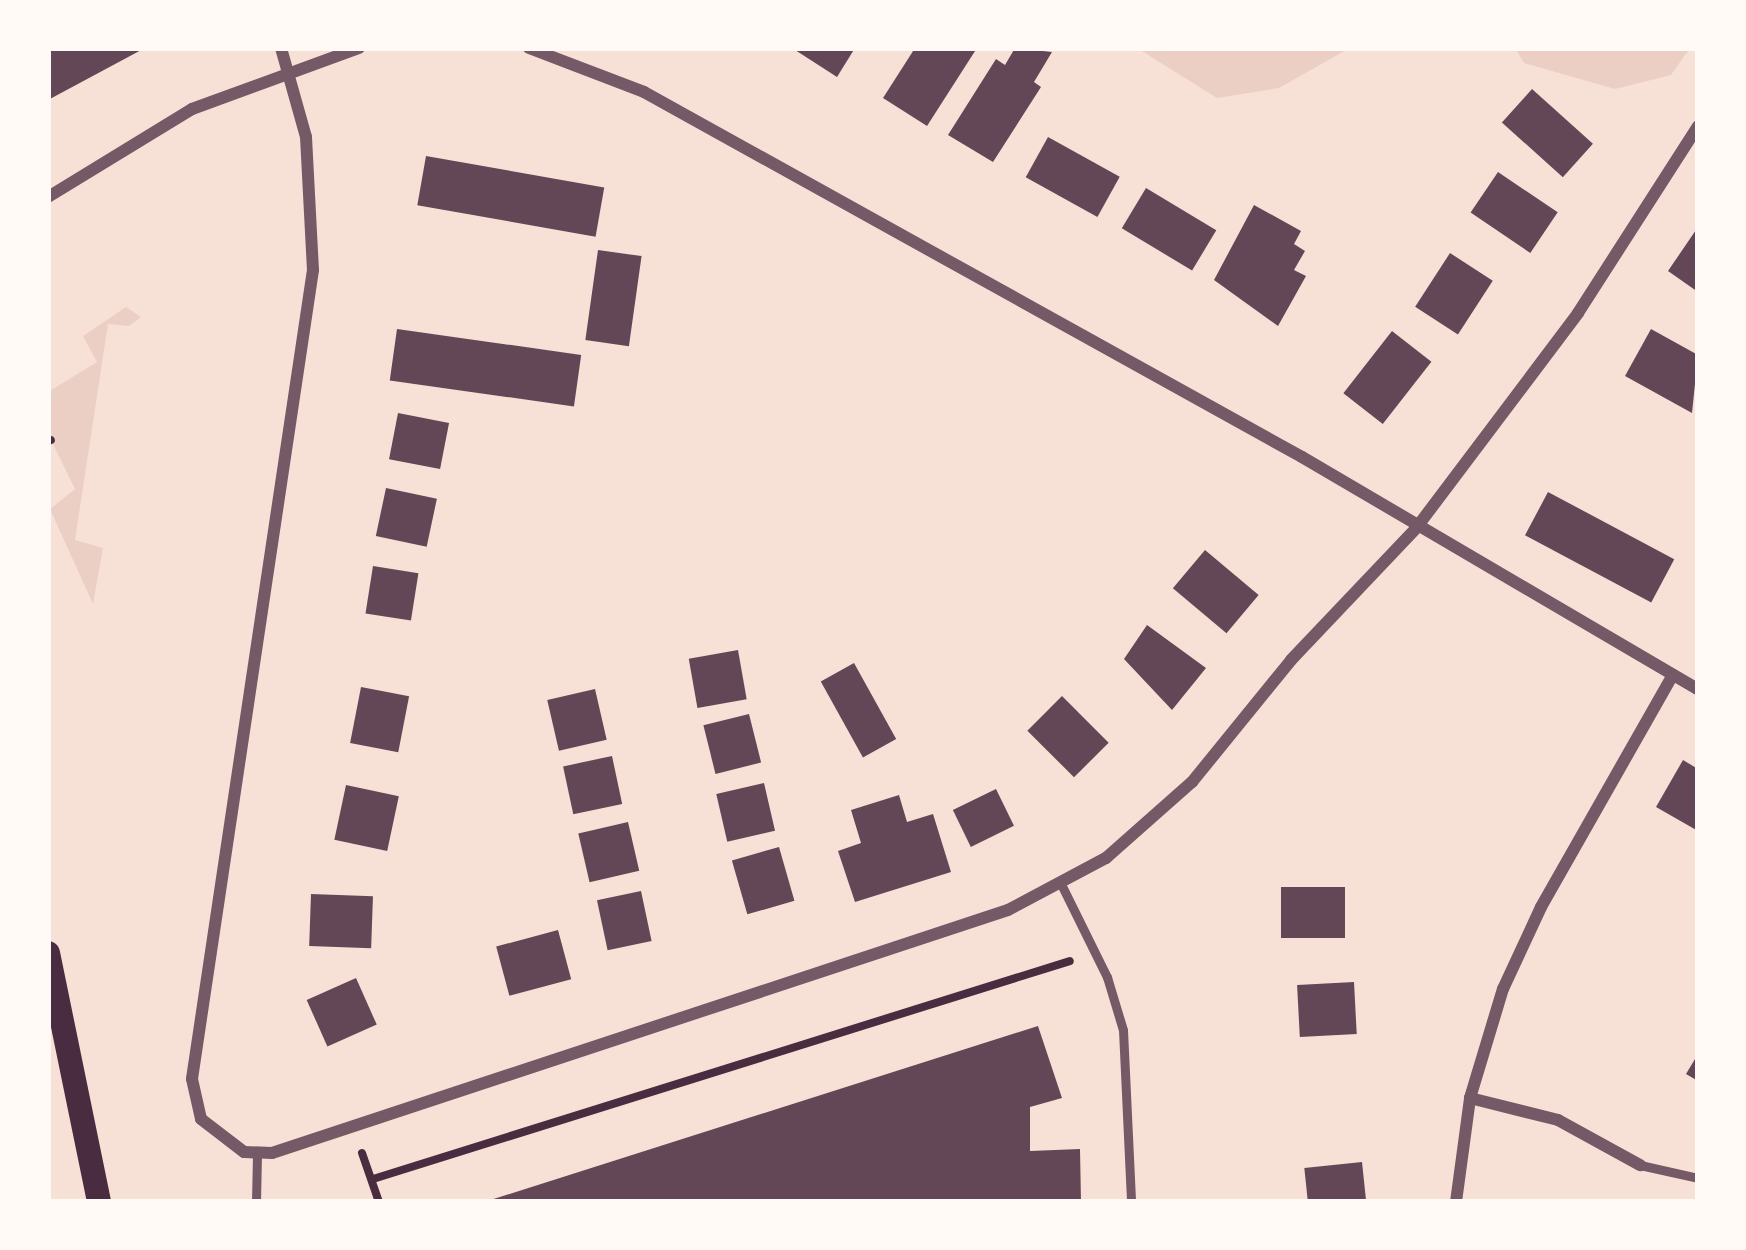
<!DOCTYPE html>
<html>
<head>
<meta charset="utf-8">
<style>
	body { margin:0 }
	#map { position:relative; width:1746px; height:1250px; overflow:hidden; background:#f7e1d7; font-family:Roboto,sans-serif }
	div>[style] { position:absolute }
	.green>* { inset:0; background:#ebcfc5 }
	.building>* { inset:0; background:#644757; transform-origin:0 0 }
	.path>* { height:8px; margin:-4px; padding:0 4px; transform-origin:4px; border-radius:4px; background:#4a2c40 }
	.service>* { height:9px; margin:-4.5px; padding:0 4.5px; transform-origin:4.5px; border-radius:4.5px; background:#755966 }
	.minor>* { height:12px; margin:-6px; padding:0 6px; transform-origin:6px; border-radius:6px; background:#755966 }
	.secondary>* { height:24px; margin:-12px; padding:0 12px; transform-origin:12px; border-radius:12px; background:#4a2c40 }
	span { translate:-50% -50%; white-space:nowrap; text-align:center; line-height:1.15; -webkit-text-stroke:9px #fffaf5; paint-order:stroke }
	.frame { position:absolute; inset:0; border:51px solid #fffaf5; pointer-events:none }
</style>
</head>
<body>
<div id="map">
	<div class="green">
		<div style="clip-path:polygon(1137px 48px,1350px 48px,1279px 88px,1217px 98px)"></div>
		<div style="clip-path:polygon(1515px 48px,1690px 48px,1671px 75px,1615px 89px,1524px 63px)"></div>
		<div style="clip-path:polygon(126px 307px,141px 317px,129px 326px,108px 324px,75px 540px,103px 548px,93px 604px,50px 509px,75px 489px,48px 434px,48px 392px,97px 362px,83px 336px)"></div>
	</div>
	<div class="building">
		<div style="clip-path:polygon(48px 48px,145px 48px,48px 100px)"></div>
		<div style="clip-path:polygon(792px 48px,855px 48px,837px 77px)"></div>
		<div style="clip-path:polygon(915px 48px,977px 48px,927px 126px,883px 98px)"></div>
		<div style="clip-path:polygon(1015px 48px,1052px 52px,1034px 82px,1041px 87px,993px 162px,948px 135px,996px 59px,1005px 65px)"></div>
		<div style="left:1532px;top:89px;width:82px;height:45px;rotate:42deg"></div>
		<div style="left:1048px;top:137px;width:82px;height:46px;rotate:29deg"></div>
		<div style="left:426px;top:156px;width:181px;height:50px;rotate:10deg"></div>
		<div style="left:1498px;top:172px;width:72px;height:49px;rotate:34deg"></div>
		<div style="left:1146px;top:188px;width:82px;height:47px;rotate:31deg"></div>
		<div style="clip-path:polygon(1254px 205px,1301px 231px,1294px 244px,1305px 251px,1294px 270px,1306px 276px,1278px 326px,1214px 280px)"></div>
		<div style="clip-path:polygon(1698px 227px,1698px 292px,1668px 271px)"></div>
		<div style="left:598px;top:250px;width:44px;height:91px;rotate:8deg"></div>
		<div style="left:1450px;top:253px;width:51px;height:64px;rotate:33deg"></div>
		<div style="left:397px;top:329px;width:186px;height:52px;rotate:8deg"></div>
		<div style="clip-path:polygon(1651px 329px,1698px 355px,1692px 413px,1625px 376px)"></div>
		<div style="left:1392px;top:331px;width:50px;height:79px;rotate:38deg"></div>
		<div style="left:398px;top:413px;width:52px;height:47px;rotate:11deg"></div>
		<div style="left:386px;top:488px;width:52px;height:49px;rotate:12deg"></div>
		<div style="left:1548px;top:492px;width:143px;height:49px;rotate:28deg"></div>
		<div style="left:1205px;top:550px;width:70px;height:50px;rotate:40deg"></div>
		<div style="left:373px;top:566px;width:46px;height:48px;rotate:9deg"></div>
		<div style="clip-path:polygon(1147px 625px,1206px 668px,1172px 710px,1124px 659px)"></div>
		<div style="left:738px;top:650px;width:50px;height:50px;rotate:80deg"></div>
		<div style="left:854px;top:663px;width:87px;height:38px;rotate:61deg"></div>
		<div style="left:361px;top:687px;width:49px;height:57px;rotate:11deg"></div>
		<div style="left:595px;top:689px;width:52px;height:49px;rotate:77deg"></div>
		<div style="left:1062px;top:696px;width:66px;height:49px;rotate:45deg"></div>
		<div style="left:749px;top:714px;width:50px;height:47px;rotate:76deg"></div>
		<div style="left:612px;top:756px;width:49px;height:50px;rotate:78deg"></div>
		<div style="clip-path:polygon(1683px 760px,1698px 769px,1698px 831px,1656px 807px)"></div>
		<div style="left:764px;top:783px;width:49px;height:49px;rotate:77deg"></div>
		<div style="left:346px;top:785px;width:54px;height:56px;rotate:12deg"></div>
		<div style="left:996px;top:789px;width:41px;height:48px;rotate:64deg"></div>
		<div style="clip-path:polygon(899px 795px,907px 822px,933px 814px,951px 872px,855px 902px,838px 851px,861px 843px,851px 810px)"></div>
		<div style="left:628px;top:822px;width:50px;height:51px;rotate:77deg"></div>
		<div style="left:779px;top:847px;width:56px;height:49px;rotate:74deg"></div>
		<div style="left:1281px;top:887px;width:64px;height:51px"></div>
		<div style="left:641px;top:891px;width:51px;height:45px;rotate:78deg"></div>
		<div style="left:311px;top:894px;width:62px;height:52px;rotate:2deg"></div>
		<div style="left:558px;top:930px;width:51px;height:64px;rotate:75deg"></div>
		<div style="left:356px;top:978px;width:51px;height:54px;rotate:66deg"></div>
		<div style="left:1354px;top:982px;width:52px;height:57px;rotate:87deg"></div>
		<div style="clip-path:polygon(1038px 1026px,1062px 1098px,1030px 1107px,1030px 1151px,1080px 1149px,1081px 1202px,484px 1202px)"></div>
		<div style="clip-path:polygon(1698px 1054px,1698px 1081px,1686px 1074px)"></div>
		<div style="left:1362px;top:1162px;width:40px;height:58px;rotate:84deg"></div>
	</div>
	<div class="path">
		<div style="left:48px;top:441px;width:3px;rotate:-18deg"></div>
		<div style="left:362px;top:1153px;width:52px;rotate:70.9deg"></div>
		<div style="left:373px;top:1179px;width:730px;rotate:-17.37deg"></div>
	</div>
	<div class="service">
		<div style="left:1062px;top:886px;width:102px;rotate:63.7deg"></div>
		<div style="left:1107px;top:977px;width:55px;rotate:73.2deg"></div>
		<div style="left:1123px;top:1030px;width:172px;rotate:87.3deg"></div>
		<div style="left:1640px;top:1165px;width:59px;rotate:12.6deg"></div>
		<div style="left:256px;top:1202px;width:49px;rotate:-88.8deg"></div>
	</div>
	<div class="minor">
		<div style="left:281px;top:48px;width:92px;rotate:74.3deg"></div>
		<div style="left:306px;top:137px;width:133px;rotate:87deg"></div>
		<div style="left:313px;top:270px;width:818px;rotate:98.51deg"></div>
		<div style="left:192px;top:1079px;width:41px;rotate:77.3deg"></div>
		<div style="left:201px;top:1119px;width:54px;rotate:37.5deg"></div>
		<div style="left:244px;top:1152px;width:28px;rotate:2deg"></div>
		<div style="left:272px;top:1153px;width:775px;rotate:-18.27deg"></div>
		<div style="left:1008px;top:910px;width:111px;rotate:-28deg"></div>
		<div style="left:1106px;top:858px;width:115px;rotate:-41.5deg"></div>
		<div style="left:1192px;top:782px;width:157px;rotate:-50.9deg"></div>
		<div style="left:1291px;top:660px;width:183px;rotate:-46.5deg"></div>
		<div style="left:1417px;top:527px;width:268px;rotate:-53deg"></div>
		<div style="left:1578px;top:313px;width:222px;rotate:-57.3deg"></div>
		<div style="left:529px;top:48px;width:123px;rotate:20.9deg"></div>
		<div style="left:644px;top:92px;width:752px;rotate:29.02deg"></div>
		<div style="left:1302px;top:457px;width:459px;rotate:30.4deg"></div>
		<div style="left:48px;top:197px;width:169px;rotate:-31.4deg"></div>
		<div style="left:192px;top:109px;width:178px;rotate:-20.1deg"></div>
		<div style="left:1470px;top:1098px;width:91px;rotate:14deg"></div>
		<div style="left:1558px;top:1120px;width:94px;rotate:28.8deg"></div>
		<div style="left:1456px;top:1202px;width:105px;rotate:-82.3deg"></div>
		<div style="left:1470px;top:1098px;width:114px;rotate:-73.2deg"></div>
		<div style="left:1503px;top:989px;width:90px;rotate:-65.1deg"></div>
		<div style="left:1541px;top:907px;width:267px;rotate:-60.4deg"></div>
	</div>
	<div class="secondary">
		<div style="left:48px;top:953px;width:254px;rotate:78.4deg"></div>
	</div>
	<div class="frame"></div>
</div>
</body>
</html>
